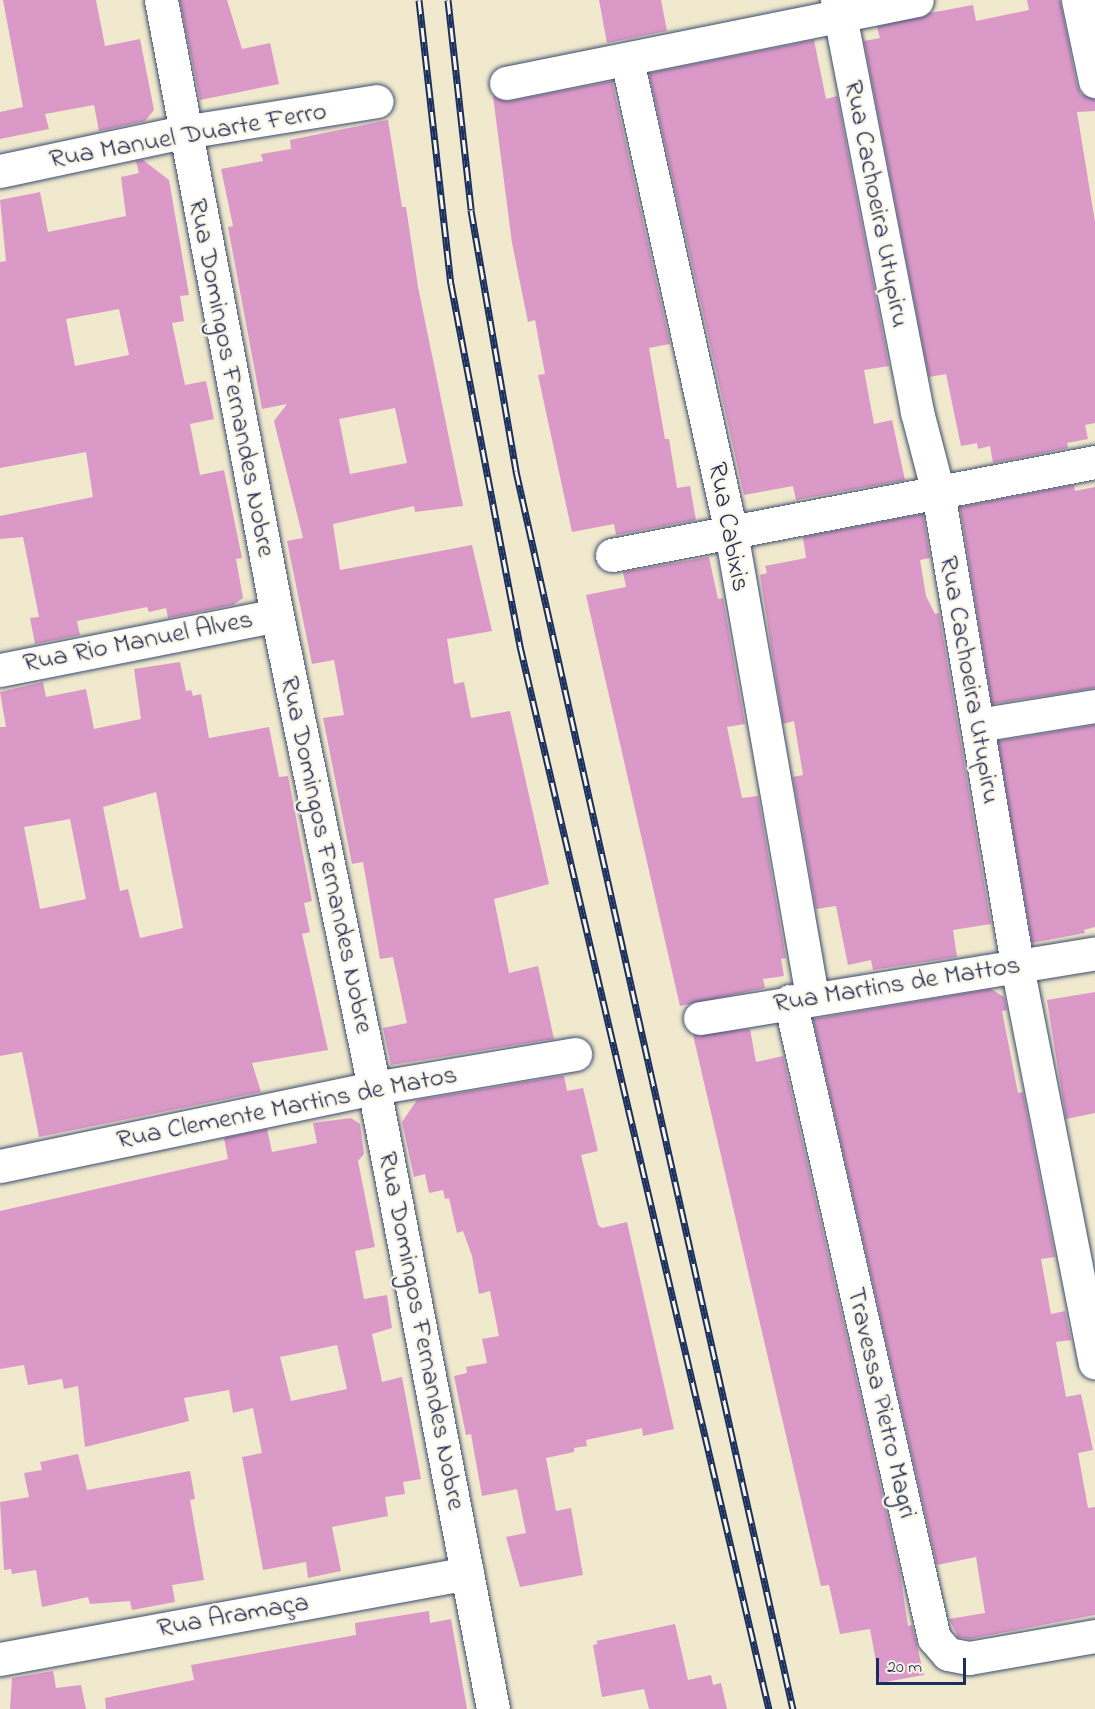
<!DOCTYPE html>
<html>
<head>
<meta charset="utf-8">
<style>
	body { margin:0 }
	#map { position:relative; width:1095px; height:1709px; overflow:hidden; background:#f0e9cd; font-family:"Indie Flower",sans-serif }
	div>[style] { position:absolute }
	.building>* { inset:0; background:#db99c8 }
	.roads { filter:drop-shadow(0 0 2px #3b4b6f) drop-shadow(0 0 2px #3b4b6f) }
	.street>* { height:33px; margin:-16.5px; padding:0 16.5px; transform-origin:16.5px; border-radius:16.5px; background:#fff }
	.secondary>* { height:33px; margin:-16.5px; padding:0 16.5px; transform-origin:16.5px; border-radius:16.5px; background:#fff }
	.rail>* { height:7px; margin-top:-3.5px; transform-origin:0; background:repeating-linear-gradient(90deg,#fcf5e5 0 14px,#1b2f5e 0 28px); box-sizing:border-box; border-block:2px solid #1b2f5e }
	span { translate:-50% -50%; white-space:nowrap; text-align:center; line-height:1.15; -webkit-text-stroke:4.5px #fcf5e5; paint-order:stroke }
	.street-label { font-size:27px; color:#1b2f5e }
	.scale { position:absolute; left:876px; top:1658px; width:90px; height:27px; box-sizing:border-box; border:3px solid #1b2f5e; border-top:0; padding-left:8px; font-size:18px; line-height:21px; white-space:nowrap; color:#1b2f5e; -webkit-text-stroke:4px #fcf5e5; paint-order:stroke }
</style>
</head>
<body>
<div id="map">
	<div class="building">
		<div style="clip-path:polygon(3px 0,96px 0,105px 46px,140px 39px,154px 110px,145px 121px,99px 131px,94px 105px,45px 114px,49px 129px,0 139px,0 112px,23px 107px)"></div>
		<div style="clip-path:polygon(180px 0,227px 0,242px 49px,270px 43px,279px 84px,200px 100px)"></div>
		<div style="clip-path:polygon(599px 0,661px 0,667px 31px,607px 43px)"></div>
		<div style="clip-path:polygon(1027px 0,1060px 0,1077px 85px,1081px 94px,1095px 99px,1095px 111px,1077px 112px,1095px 222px,1095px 423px,1085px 425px,1088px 439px,1067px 443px,1068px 448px,993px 463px,990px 446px,978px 449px,977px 443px,961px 446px,946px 374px,929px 377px,864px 41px,880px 38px,877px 27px,930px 13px,973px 5px,976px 21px,1029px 10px)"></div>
		<div style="clip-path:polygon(814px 40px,826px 99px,837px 96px,889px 366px,864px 370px,874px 424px,892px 420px,905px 480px,796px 500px,793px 486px,744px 495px,649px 73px)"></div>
		<div style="clip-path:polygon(612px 81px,670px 344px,649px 348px,665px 439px,669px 439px,677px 488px,690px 486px,696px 520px,616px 535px,614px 524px,572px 532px,538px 375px,545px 374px,535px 320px,528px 322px,512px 243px,493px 96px,510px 101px)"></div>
		<div style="clip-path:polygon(evenodd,388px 120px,402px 207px,406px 207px,418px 287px,463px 506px,415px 512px,414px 506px,333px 524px,340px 570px,472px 545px,492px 631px,447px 639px,454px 684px,464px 682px,471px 718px,510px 711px,549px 884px,494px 899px,509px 973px,538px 966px,554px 1039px,391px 1065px,383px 1028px,407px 1023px,393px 957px,380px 959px,363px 862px,352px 864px,323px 718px,344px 715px,334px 660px,312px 664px,287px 541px,303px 538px,274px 421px,287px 404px,262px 409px,228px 227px,233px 226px,221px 169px,263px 161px,261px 154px,291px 149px,290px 140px,388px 120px,395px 408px,407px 463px,350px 474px,339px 419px,395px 408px)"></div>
		<div style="clip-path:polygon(evenodd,143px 160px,169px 180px,189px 295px,180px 296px,184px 321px,172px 323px,185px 385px,206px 381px,214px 419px,190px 424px,200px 475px,224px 470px,242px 558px,236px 559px,243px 598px,233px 605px,168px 618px,166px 608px,149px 612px,147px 607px,77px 621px,80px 635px,35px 644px,30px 618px,39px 617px,23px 537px,0 539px,0 516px,93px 497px,86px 452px,0 468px,0 262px,6px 261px,0 200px,40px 192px,48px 232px,126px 216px,121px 177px,139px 173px,136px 161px,143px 160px,119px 309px,129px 355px,75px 366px,66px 319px,119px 309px)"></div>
		<div style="clip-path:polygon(1074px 485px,1075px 491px,1095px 487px,1095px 688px,992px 704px,960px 507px)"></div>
		<div style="clip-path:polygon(923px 514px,930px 558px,920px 560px,926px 596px,935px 614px,939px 613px,991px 924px,953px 930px,957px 957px,873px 970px,871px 960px,848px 965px,836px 906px,816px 909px,793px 777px,803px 775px,794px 721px,783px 724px,760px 575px,767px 573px,765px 566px,806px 558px,803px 537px)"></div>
		<div style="clip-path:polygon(709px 557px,718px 599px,723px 598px,745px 724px,727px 727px,742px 798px,758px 796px,786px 958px,781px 959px,784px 976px,763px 979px,765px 988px,680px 1006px,586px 595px,626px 587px,623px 572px)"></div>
		<div style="clip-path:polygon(evenodd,180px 662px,186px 691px,191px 690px,193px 696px,201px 694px,209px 738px,269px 727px,279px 777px,288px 776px,312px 901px,304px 903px,310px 932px,302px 934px,328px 1050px,252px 1063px,261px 1092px,39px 1137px,22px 1052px,0 1056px,0 727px,6px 727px,0 692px,43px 682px,46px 697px,86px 689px,94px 729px,141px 719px,134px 669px,180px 662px,156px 792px,183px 928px,140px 938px,128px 889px,120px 891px,103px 807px,156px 792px,180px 662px,70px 819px,86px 899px,40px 909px,24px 827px,70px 819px)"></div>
		<div style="clip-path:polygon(1095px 725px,1095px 927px,1084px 930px,1085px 933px,1032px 943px,998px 741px)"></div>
		<div style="clip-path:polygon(991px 989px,1004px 997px,1007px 1010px,1002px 1011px,1018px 1093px,1023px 1092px,1055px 1257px,1041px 1259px,1051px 1314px,1065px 1311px,1071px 1340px,1056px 1342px,1066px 1397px,1081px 1394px,1093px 1450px,1078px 1453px,1088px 1508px,1095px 1507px,1095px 1615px,969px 1639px,958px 1637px,949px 1619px,985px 1613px,976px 1557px,937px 1565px,813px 1019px)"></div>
		<div style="clip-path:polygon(1095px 992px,1095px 1113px,1066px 1119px,1047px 1000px)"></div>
		<div style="clip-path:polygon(750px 1029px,756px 1062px,783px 1056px,900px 1573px,908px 1626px,912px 1625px,924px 1675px,880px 1683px,870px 1629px,840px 1634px,829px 1585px,821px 1586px,693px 1035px)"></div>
		<div style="clip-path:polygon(560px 1076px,564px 1076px,567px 1091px,583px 1088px,598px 1151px,581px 1155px,598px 1225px,602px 1228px,627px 1222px,674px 1429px,643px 1436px,642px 1428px,586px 1440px,587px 1446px,574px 1448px,574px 1452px,546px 1458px,556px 1511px,571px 1508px,583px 1575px,520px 1587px,506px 1537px,526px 1533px,517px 1489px,482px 1496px,471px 1434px,466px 1435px,454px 1376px,467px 1373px,466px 1367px,487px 1363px,482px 1339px,499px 1336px,490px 1291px,479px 1294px,472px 1256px,463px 1231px,457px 1233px,449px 1198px,445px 1199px,443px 1190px,429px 1193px,425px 1174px,414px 1177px,402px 1122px,417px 1100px)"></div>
		<div style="clip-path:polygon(evenodd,351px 1118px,360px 1124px,364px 1154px,358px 1161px,375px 1247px,355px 1251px,364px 1299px,387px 1295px,392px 1328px,372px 1334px,382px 1382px,402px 1377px,421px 1479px,403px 1482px,405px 1494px,385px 1497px,388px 1516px,332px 1527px,341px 1571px,308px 1578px,306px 1562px,263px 1570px,242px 1457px,262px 1453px,253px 1408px,233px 1413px,229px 1390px,184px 1398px,189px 1421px,85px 1447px,78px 1386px,64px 1389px,62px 1379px,28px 1385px,24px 1365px,0 1369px,0 1211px,228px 1159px,224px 1138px,267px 1129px,272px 1152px,317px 1143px,313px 1123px,351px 1118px,337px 1345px,347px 1389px,291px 1401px,280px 1357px,337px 1345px)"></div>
		<div style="clip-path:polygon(78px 1454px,87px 1490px,190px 1471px,195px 1499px,190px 1500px,204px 1580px,172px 1585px,175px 1602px,132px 1610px,130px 1601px,90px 1604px,88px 1597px,42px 1607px,36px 1570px,12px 1574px,11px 1569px,4px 1570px,0 1502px,29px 1497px,24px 1473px,42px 1470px,40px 1462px)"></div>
		<div style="clip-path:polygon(429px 1611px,430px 1623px,451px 1619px,467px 1709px,106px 1709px,105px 1698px,194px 1680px,191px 1665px,356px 1635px,355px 1623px)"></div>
		<div style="clip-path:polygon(675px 1624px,688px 1680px,711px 1675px,713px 1685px,721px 1683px,727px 1709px,649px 1709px,644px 1689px,602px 1697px,593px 1645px,598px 1644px,596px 1641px)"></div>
		<div style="clip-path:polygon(53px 1671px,56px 1688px,81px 1685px,86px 1709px,10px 1709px,12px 1678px)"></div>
	</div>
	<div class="roads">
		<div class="street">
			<div style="left:837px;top:0;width:420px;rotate:79deg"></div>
			<div style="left:917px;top:412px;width:83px;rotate:75.3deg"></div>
			<div style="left:938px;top:492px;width:481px;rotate:80.5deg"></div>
			<div style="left:1017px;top:966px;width:404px;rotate:78.9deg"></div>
			<div style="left:1078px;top:0;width:83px;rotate:78.1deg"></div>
			<div style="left:627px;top:60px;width:483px;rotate:77.6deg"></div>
			<div style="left:731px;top:532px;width:472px;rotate:80.1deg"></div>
			<div style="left:506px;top:83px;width:419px;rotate:-11.4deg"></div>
			<div style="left:0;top:171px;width:188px;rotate:-12deg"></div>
			<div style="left:184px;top:132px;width:195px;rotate:-9.1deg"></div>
			<div style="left:612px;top:555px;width:492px;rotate:-10.9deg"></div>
			<div style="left:0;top:670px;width:282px;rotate:-11.2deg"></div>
			<div style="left:978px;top:725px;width:119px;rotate:-9.2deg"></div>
			<div style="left:790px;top:1001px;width:653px;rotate:77.26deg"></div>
			<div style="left:934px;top:1638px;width:21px;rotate:49deg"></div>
			<div style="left:948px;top:1654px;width:21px;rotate:11deg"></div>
			<div style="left:969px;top:1658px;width:128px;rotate:-9.9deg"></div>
			<div style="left:700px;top:1018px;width:400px;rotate:-9.3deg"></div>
			<div style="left:0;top:1166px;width:382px;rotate:-11.8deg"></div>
			<div style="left:374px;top:1088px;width:204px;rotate:-9.6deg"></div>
			<div style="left:0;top:1659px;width:475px;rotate:-10.4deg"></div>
		</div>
		<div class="secondary">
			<div style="left:161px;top:0;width:626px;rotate:79.32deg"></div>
			<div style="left:277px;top:615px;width:483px;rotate:78.4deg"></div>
			<div style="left:374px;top:1088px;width:632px;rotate:79.15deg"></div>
		</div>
	</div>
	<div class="rail">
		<div style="left:419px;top:0;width:286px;rotate:83.6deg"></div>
		<div style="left:451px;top:284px;width:369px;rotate:79.2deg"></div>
		<div style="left:520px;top:646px;width:1092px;rotate:76.82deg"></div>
		<div style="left:448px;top:0;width:211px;rotate:83.7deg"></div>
		<div style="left:471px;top:210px;width:265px;rotate:80.2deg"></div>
		<div style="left:516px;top:471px;width:1269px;rotate:77.39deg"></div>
	</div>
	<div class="street-label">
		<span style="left:188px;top:136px;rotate:-10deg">Rua Manuel Duarte Ferro</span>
		<span style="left:876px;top:204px;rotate:79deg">Rua Cachoeira Utupiru</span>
		<span style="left:231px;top:378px;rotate:79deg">Rua Domingos Fernandes Nobre</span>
		<span style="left:728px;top:527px;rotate:79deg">Rua Cabixis</span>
		<span style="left:138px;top:642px;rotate:-11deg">Rua Rio Manuel Alves</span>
		<span style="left:969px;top:680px;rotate:80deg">Rua Cachoeira Utupiru</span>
		<span style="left:326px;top:855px;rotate:78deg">Rua Domingos Fernandes Nobre</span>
		<span style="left:897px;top:985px;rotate:-9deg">Rua Martins de Mattos</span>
		<span style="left:287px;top:1108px;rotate:-11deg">Rua Clemente Martins de Matos</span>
		<span style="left:421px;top:1331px;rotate:79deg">Rua Domingos Fernandes Nobre</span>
		<span style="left:881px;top:1403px;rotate:77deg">Travessa Pietro Magri</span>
		<span style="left:233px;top:1616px;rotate:-10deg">Rua Aramaça</span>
	</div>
	<div class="scale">20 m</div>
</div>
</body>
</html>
